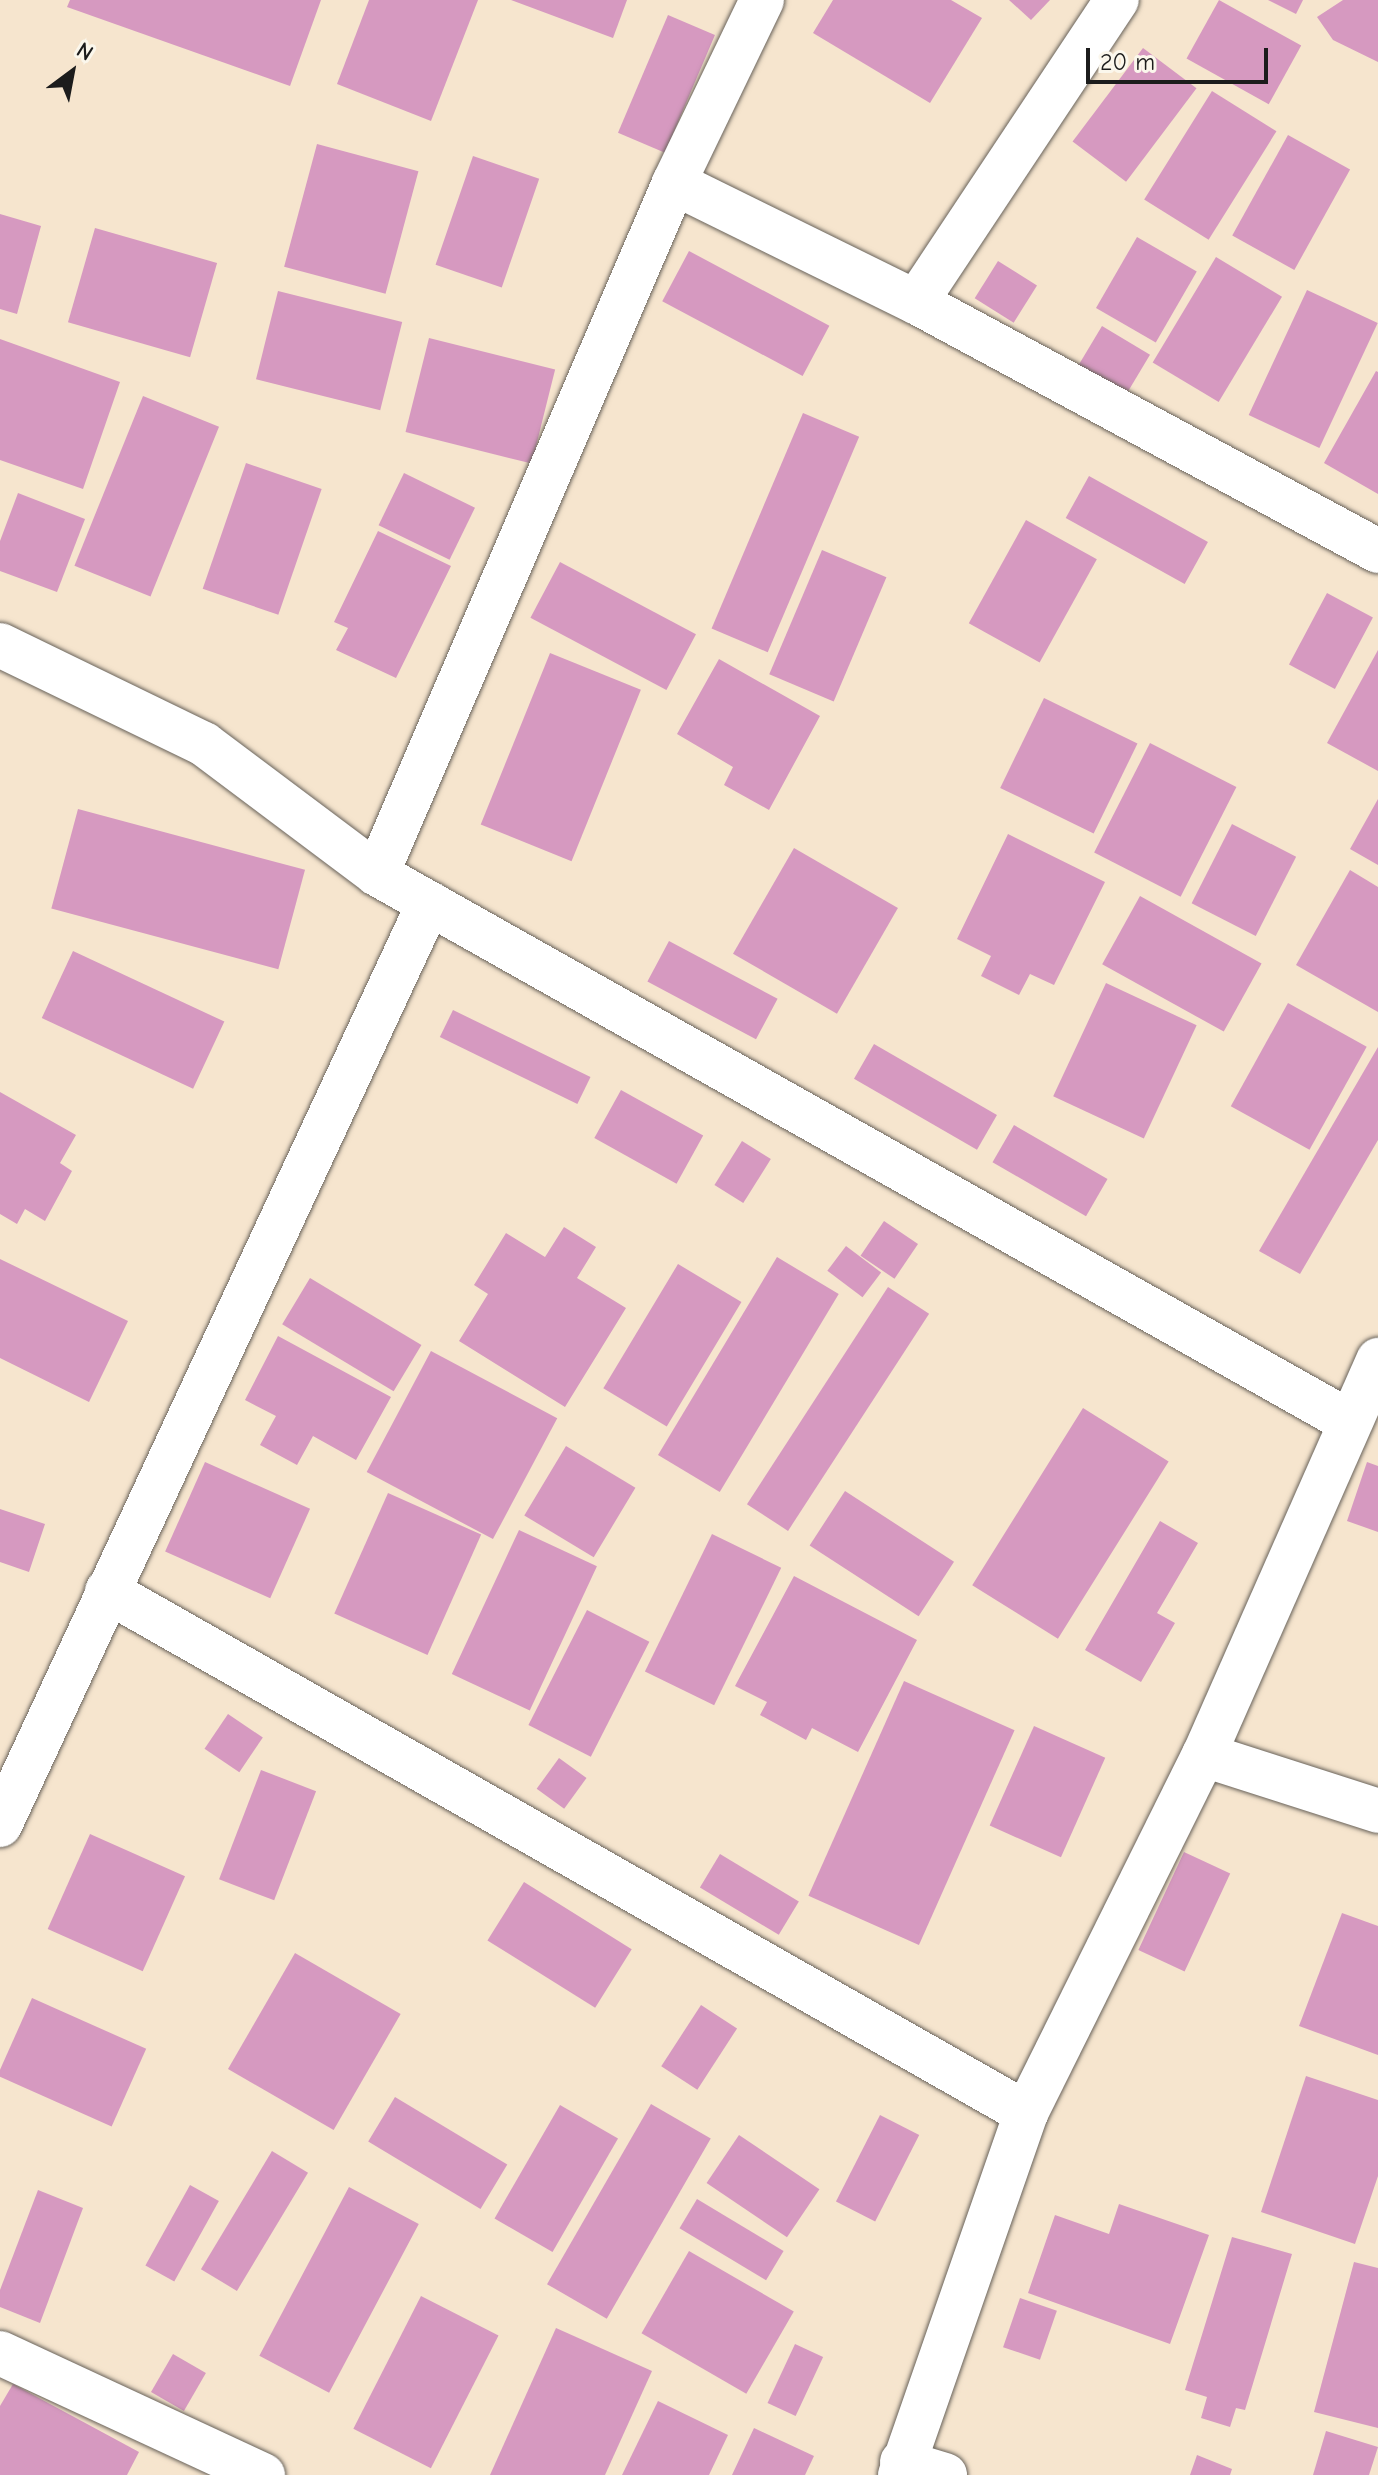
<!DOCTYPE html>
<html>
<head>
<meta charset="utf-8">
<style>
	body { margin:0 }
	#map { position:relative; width:1378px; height:2475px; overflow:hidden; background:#f6e5ce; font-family:"Comic Neue",sans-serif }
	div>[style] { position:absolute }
	.building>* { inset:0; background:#d699c0; transform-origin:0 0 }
	.roads { filter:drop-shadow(0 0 2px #68625a) drop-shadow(0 0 2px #68625a) }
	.minor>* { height:44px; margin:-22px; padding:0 22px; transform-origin:22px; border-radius:22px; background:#fff }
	span { translate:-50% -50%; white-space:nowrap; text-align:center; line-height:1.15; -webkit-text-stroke:8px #fbf7ec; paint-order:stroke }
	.north { position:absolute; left:32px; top:32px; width:80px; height:80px; -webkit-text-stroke:6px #fbf7ec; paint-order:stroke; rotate:32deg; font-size:22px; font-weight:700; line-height:32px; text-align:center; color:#1c1c1c }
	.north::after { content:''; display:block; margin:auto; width:28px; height:36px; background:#1c1c1c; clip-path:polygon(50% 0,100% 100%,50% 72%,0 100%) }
	.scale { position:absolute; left:1086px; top:48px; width:182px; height:36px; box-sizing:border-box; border:4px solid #1c1c1c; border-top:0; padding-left:10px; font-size:24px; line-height:28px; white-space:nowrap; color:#1c1c1c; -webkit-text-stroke:6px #fbf7ec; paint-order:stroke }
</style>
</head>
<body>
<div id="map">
	<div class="building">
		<div style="clip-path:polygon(70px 0,321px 0,290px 86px,67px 7px)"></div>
		<div style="clip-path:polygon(369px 0,478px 0,431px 121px,337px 84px)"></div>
		<div style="clip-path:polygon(511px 0,627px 0,613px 38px)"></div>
		<div style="clip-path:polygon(833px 0,951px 0,982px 18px,930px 103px,813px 33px)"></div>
		<div style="clip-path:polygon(1009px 0,1050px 0,1031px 20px)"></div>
		<div style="left:1219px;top:0;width:94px;height:67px;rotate:29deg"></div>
		<div style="clip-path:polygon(1268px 0,1303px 0,1296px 14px)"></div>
		<div style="clip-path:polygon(1343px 0,1378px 0,1378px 62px,1333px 40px,1317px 17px)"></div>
		<div style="left:668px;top:15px;width:51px;height:128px;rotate:23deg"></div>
		<div style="left:1143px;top:48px;width:67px;height:117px;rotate:37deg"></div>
		<div style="left:1212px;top:91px;width:76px;height:128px;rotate:32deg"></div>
		<div style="left:1288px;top:135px;width:71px;height:115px;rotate:29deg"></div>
		<div style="left:317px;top:144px;width:105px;height:127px;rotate:15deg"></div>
		<div style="left:473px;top:156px;width:70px;height:115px;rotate:19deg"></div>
		<div style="clip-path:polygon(0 214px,41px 226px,17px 314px,0 309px)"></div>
		<div style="left:95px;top:228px;width:127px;height:98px;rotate:16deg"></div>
		<div style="left:1137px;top:237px;width:69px;height:82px;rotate:30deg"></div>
		<div style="left:689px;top:251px;width:159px;height:57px;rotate:28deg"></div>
		<div style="left:1216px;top:257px;width:77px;height:123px;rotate:31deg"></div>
		<div style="left:998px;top:261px;width:46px;height:44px;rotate:32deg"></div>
		<div style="left:1307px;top:290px;width:78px;height:138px;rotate:25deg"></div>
		<div style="left:278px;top:291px;width:128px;height:91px;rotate:14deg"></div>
		<div style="left:1102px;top:326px;width:56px;height:48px;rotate:31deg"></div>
		<div style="left:429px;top:338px;width:130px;height:97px;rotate:14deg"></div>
		<div style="clip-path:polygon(0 339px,120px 382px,83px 489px,0 460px)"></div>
		<div style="clip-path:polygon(1376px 371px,1378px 372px,1378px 494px,1324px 463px)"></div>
		<div style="left:143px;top:396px;width:82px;height:183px;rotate:22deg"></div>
		<div style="left:803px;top:413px;width:61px;height:234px;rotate:23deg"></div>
		<div style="left:246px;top:463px;width:80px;height:133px;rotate:19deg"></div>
		<div style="left:404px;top:473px;width:79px;height:58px;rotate:26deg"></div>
		<div style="left:1089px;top:476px;width:136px;height:48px;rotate:29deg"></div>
		<div style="clip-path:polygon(18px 493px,85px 519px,57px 592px,0 571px,0 541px)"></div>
		<div style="left:1026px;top:520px;width:81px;height:118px;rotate:29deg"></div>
		<div style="clip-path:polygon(378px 531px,451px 566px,396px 678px,336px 650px,348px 628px,334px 622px)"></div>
		<div style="left:822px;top:550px;width:70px;height:135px;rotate:23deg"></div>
		<div style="left:560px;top:562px;width:154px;height:63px;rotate:28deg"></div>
		<div style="left:1327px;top:593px;width:52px;height:81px;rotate:28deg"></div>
		<div style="clip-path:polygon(1378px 650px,1378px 771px,1327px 743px)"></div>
		<div style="left:550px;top:653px;width:98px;height:185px;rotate:22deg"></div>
		<div style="clip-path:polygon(719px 659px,820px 716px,769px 810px,724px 785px,733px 767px,677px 734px)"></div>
		<div style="left:1044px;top:698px;width:104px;height:100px;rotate:26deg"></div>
		<div style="left:1150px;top:743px;width:97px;height:123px;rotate:27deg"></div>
		<div style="clip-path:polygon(1378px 799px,1378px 865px,1350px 849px)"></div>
		<div style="left:78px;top:809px;width:235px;height:103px;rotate:15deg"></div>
		<div style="left:1232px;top:824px;width:72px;height:89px;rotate:27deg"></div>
		<div style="clip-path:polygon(1008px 834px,1105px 882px,1054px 985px,1030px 974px,1019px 995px,981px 976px,991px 956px,957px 939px)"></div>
		<div style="left:794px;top:848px;width:120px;height:122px;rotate:30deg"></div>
		<div style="clip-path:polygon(1350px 870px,1378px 887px,1378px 1012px,1296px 965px)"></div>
		<div style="left:1140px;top:896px;width:139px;height:78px;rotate:29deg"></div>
		<div style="left:669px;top:941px;width:123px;height:46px;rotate:28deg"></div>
		<div style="left:73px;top:951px;width:167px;height:74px;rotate:25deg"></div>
		<div style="left:1106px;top:983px;width:100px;height:125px;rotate:25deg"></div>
		<div style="left:1288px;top:1003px;width:90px;height:118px;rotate:29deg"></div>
		<div style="left:453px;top:1010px;width:153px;height:30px;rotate:26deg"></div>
		<div style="left:874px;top:1044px;width:142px;height:40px;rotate:30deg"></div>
		<div style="clip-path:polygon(1378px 1047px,1378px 1140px,1300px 1274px,1259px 1251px)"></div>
		<div style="left:621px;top:1090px;width:94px;height:55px;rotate:29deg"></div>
		<div style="clip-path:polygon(0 1092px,76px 1135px,60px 1163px,72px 1171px,45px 1221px,25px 1209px,17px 1224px,0 1214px)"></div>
		<div style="left:1014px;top:1125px;width:108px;height:43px;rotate:30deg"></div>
		<div style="left:742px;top:1141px;width:34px;height:52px;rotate:32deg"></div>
		<div style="left:884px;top:1221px;width:41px;height:42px;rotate:34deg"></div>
		<div style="clip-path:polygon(564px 1227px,596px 1247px,577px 1278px,626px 1308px,565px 1407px,459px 1341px,488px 1294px,474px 1285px,506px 1233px,545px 1257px)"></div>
		<div style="left:846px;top:1246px;width:44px;height:31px;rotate:37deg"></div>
		<div style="left:777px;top:1257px;width:72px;height:231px;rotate:31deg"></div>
		<div style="clip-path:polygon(0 1259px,128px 1321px,89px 1402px,0 1358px)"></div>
		<div style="left:678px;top:1264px;width:74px;height:145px;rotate:31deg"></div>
		<div style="left:310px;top:1278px;width:130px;height:54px;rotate:31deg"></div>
		<div style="left:888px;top:1287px;width:49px;height:259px;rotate:33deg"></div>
		<div style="clip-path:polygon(278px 1336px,391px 1397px,356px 1460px,313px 1436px,297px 1465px,260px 1445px,276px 1416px,245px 1400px)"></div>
		<div style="left:431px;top:1351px;width:143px;height:137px;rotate:28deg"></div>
		<div style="left:1083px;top:1408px;width:101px;height:209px;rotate:32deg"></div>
		<div style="left:566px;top:1446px;width:81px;height:81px;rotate:31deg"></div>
		<div style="left:205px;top:1462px;width:115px;height:98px;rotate:24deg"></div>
		<div style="clip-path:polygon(1367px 1462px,1378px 1466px,1378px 1532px,1347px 1521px)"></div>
		<div style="left:845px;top:1491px;width:130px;height:65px;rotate:33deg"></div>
		<div style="left:388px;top:1493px;width:102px;height:132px;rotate:24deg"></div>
		<div style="clip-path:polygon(0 1509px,45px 1524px,29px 1572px,0 1562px)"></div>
		<div style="clip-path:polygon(1160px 1521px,1198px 1543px,1157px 1613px,1175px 1623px,1141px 1682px,1085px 1650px)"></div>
		<div style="left:519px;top:1530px;width:86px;height:159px;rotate:25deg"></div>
		<div style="left:712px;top:1534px;width:77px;height:153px;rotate:26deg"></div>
		<div style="clip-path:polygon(794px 1576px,917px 1640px,858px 1752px,812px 1728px,806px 1740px,760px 1715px,767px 1702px,735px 1686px)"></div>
		<div style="left:587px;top:1610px;width:70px;height:129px;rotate:27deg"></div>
		<div style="left:904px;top:1681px;width:121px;height:235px;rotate:24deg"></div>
		<div style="left:228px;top:1714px;width:42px;height:42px;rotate:34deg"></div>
		<div style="left:1034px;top:1726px;width:78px;height:109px;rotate:24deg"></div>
		<div style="left:559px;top:1758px;width:34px;height:38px;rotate:36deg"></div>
		<div style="left:261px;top:1770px;width:59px;height:117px;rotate:21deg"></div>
		<div style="left:90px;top:1834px;width:104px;height:104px;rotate:24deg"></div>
		<div style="left:1184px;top:1852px;width:51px;height:108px;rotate:25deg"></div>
		<div style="left:720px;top:1854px;width:92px;height:39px;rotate:31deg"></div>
		<div style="left:524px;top:1882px;width:127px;height:69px;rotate:32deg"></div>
		<div style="clip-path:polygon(1342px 1913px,1378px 1926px,1378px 2055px,1299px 2026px)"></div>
		<div style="left:295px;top:1953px;width:122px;height:134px;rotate:30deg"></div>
		<div style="left:32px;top:1998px;width:125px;height:85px;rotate:24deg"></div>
		<div style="left:701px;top:2005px;width:43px;height:73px;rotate:33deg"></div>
		<div style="clip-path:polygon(1306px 2076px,1378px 2100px,1378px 2176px,1355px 2244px,1261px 2212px)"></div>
		<div style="left:395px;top:2097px;width:131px;height:52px;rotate:31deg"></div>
		<div style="left:651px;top:2104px;width:69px;height:208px;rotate:30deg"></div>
		<div style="left:560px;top:2105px;width:67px;height:131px;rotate:30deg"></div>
		<div style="left:880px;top:2115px;width:44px;height:97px;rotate:27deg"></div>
		<div style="left:739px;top:2135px;width:97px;height:58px;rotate:34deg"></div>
		<div style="left:272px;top:2151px;width:42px;height:138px;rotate:31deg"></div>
		<div style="left:190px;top:2185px;width:33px;height:92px;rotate:29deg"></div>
		<div style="left:349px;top:2187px;width:79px;height:191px;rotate:28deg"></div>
		<div style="clip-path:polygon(38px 2190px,83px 2208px,40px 2323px,0 2307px,0 2290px)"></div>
		<div style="left:697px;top:2199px;width:101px;height:34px;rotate:31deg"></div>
		<div style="clip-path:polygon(1119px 2204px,1209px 2235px,1170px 2344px,1028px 2293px,1055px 2215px,1109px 2234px)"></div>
		<div style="clip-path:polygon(1232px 2237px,1292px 2254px,1245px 2410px,1236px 2408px,1230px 2427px,1201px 2418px,1207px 2397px,1185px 2390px)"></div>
		<div style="left:689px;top:2251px;width:121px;height:95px;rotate:30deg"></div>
		<div style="clip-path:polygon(1354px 2262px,1378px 2268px,1378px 2428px,1314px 2412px)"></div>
		<div style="left:421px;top:2296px;width:87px;height:149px;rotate:27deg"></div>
		<div style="left:1020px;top:2298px;width:39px;height:52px;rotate:19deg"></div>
		<div style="clip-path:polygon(556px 2328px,652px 2371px,605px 2475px,490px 2475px)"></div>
		<div style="left:795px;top:2344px;width:31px;height:65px;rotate:25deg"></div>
		<div style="left:173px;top:2354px;width:38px;height:44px;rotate:30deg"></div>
		<div style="clip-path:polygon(13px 2384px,139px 2452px,127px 2475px,0 2475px,0 2406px)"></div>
		<div style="clip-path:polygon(658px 2401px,728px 2435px,709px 2475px,622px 2475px)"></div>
		<div style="clip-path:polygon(754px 2428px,814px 2456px,805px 2475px,732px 2475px)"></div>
		<div style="clip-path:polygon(1326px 2431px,1378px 2447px,1369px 2475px,1313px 2475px)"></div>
		<div style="clip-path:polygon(1197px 2455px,1232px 2469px,1230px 2475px,1190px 2475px)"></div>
	</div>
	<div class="roads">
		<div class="minor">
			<div style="left:674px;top:183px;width:270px;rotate:26.2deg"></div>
			<div style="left:916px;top:302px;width:525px;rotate:28.32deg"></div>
			<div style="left:916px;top:302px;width:363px;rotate:-56.4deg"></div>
			<div style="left:0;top:645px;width:227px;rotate:25.9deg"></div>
			<div style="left:204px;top:744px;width:216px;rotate:36.9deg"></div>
			<div style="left:377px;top:874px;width:1117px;rotate:29.39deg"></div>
			<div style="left:377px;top:874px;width:752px;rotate:-66.74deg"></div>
			<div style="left:674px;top:183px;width:203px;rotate:-64.3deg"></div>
			<div style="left:107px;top:1591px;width:1057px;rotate:29.6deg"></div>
			<div style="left:1204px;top:1755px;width:183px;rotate:17.8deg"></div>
			<div style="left:0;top:1825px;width:1017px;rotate:-65.05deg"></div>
			<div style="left:0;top:2353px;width:290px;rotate:24.9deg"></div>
			<div style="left:902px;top:2462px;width:45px;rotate:16.8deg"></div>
			<div style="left:900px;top:2475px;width:383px;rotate:-70.8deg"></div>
			<div style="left:1026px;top:2113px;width:400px;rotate:-63.6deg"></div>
			<div style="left:1204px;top:1755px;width:432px;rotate:-66.2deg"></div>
		</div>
	</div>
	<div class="north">N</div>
	<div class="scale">20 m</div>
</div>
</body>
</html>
